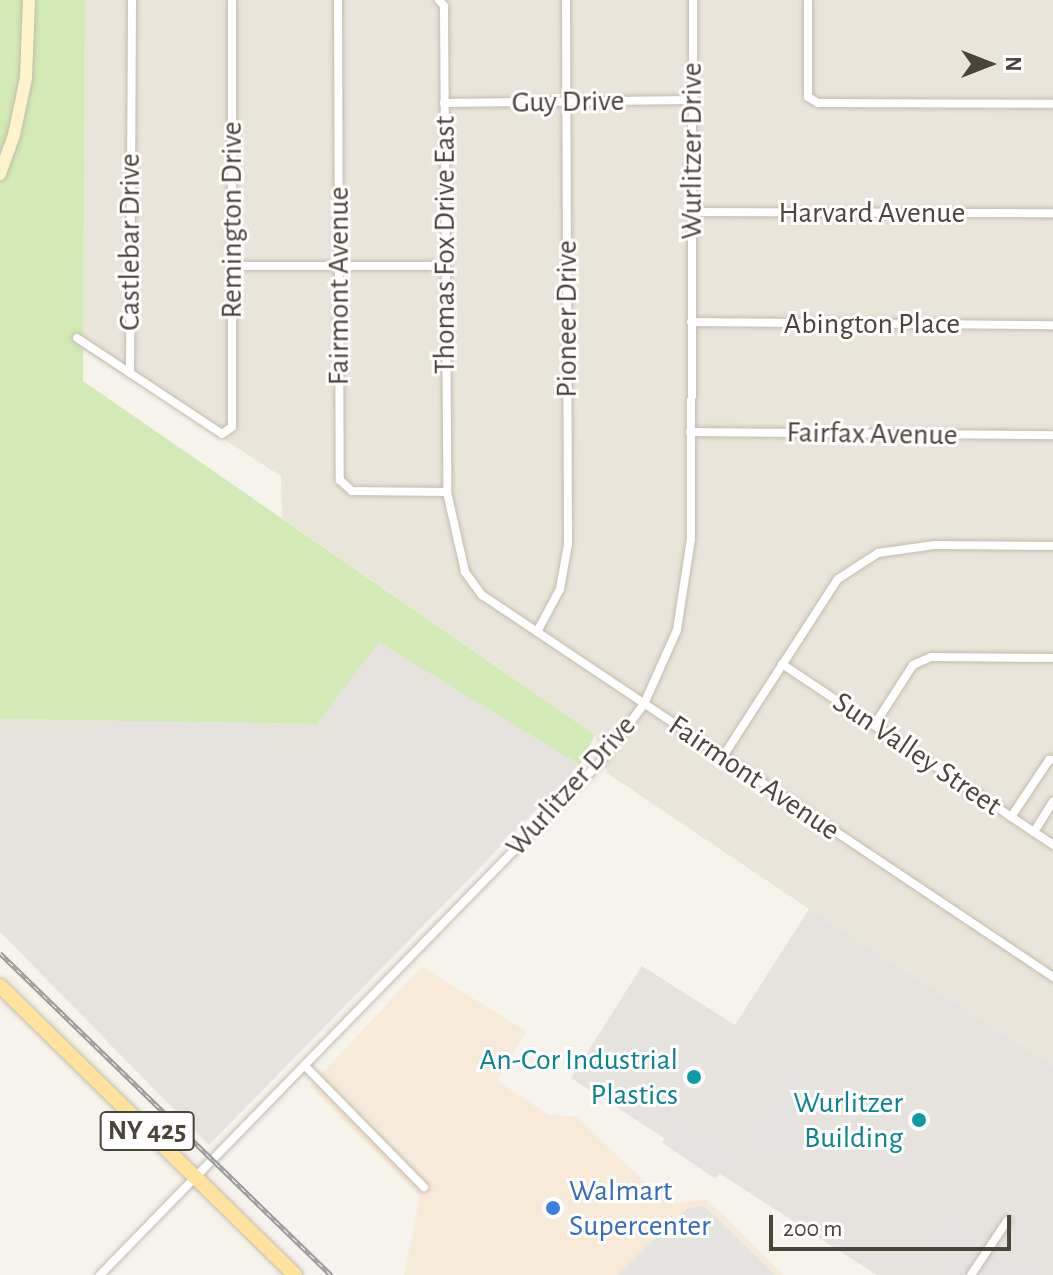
<!DOCTYPE html>
<html>
<head>
<meta charset="utf-8">
<style>
	body { margin:0 }
	#map { position:relative; width:1053px; height:1275px; overflow:hidden; background:#f6f3ec; font-family:"Alegreya Sans",sans-serif }
	div>[style] { position:absolute }
	.residential>* { inset:0; background:#eae5da }
	.commercial>* { inset:0; background:#f7ead8 }
	.industrial>* { inset:0; background:#e6e2dd }
	.green>* { inset:0; background:#d2eab5 }
	.parking>* { inset:0; background:#e5e3e0; transform-origin:0 0 }
	.roads { filter:drop-shadow(0 0 2px #c2bbae) drop-shadow(0 0 2px #c2bbae) }
	.street>* { height:8px; margin:-4px; padding:0 4px; transform-origin:4px; border-radius:4px; background:#fff }
	.secondary>* { height:12px; margin:-6px; padding:0 6px; transform-origin:6px; border-radius:6px; background:#fff3cd }
	.primary>* { height:14px; margin:-7px; padding:0 7px; transform-origin:7px; border-radius:7px; background:#ffe39c }
	.rail>* { height:5px; margin-top:-2.5px; transform-origin:0; background:repeating-linear-gradient(90deg,#fff 0 6px,#9a9a9a 0 12px); box-sizing:border-box; border-block:2px solid #9a9a9a }
	.dots>* { width:22px; height:22px; translate:-50% -50%; box-sizing:border-box; border:4px solid #fff; border-radius:50% }
	span { translate:-50% -50%; white-space:nowrap; text-align:center; line-height:1.15; -webkit-text-stroke:6px #fff; paint-order:stroke }
	.shield-label span { padding:2px 6px; background:#fff; border:2px solid; border-radius:6px; -webkit-text-stroke-width:0 }
	.shield-label { font-size:28px; color:#4b4439; font-weight:700 }
	.street-label { font-size:30px; color:#4b4439 }
	.culture-label { font-size:30px; color:#0d838f }
	.right { translate:-100% -50%; text-align:right }
	.shop-label { font-size:30px; color:#366cbe }
	.left { translate:0 -50%; text-align:left }
	.north { position:absolute; left:949px; top:24px; width:80px; height:80px; -webkit-text-stroke:6px #fff; paint-order:stroke; rotate:90deg; font-size:22px; font-weight:700; line-height:32px; text-align:center; color:#4b4439 }
	.north::after { content:''; display:block; margin:auto; width:28px; height:36px; background:#4b4439; clip-path:polygon(50% 0,100% 100%,50% 72%,0 100%) }
	.scale { position:absolute; left:769px; top:1215px; width:242px; height:36px; box-sizing:border-box; border:4px solid #4b4439; border-top:0; padding-left:10px; font-size:24px; line-height:28px; white-space:nowrap; color:#4b4439; -webkit-text-stroke:6px #fff; paint-order:stroke }
</style>
</head>
<body>
<div id="map">
	<div class="residential">
		<div style="clip-path:polygon(85px 0,1053px 0,1053px 1066px,809px 909px,607px 773px,595px 735px,282px 518px,281px 476px,83px 349px)"></div>
	</div>
	<div class="commercial">
		<div style="clip-path:polygon(422px 967px,526px 1031px,497px 1081px,549px 1115px,575px 1116px,669px 1204px,706px 1199px,783px 1275px,404px 1275px,420px 1196px,310px 1086px)"></div>
	</div>
	<div class="industrial">
		<div style="clip-path:polygon(379px 641px,580px 765px,209px 1145px,0 932px,0 719px,317px 724px)"></div>
		<div style="clip-path:polygon(809px 909px,1053px 1066px,1053px 1275px,877px 1275px,571px 1078px,642px 966px,735px 1025px)"></div>
	</div>
	<div class="green">
		<div style="clip-path:polygon(0 0,85px 0,83px 381px,595px 735px,580px 765px,379px 642px,317px 724px,0 719px)"></div>
	</div>
	<div class="parking">
		<div style="clip-path:polygon(790px 1073px,804px 1083px,796px 1103px,802px 1107px,801px 1125px,786px 1150px,779px 1147px,751px 1159px,743px 1154px,764px 1132px,761px 1129px,788px 1086px,784px 1082px)"></div>
		<div style="left:676px;top:1122px;width:65px;height:25px;rotate:34deg"></div>
		<div style="clip-path:polygon(704px 1206px,775px 1275px,618px 1275px,674px 1219px,687px 1209px)"></div>
		<div style="clip-path:polygon(948px 1216px,1030px 1270px,1027px 1275px,962px 1275px,929px 1253px)"></div>
	</div>
	<div class="roads">
		<div class="street">
			<div style="left:132px;top:0;width:373px;rotate:90.3deg"></div>
			<div style="left:130px;top:373px;width:110px;rotate:33.5deg"></div>
			<div style="left:222px;top:434px;width:12px;rotate:-35deg"></div>
			<div style="left:232px;top:427px;width:427px;rotate:-90deg"></div>
			<div style="left:338px;top:0;width:480px;rotate:89.8deg"></div>
			<div style="left:340px;top:480px;width:16px;rotate:43deg"></div>
			<div style="left:352px;top:491px;width:95px;rotate:0.6deg"></div>
			<div style="left:439px;top:0;width:8px;rotate:50deg"></div>
			<div style="left:444px;top:6px;width:486px;rotate:89.6deg"></div>
			<div style="left:447px;top:492px;width:82px;rotate:77.3deg"></div>
			<div style="left:465px;top:572px;width:29px;rotate:54deg"></div>
			<div style="left:482px;top:595px;width:687px;rotate:33.78deg"></div>
			<div style="left:808px;top:0;width:97px;rotate:90deg"></div>
			<div style="left:808px;top:97px;width:12px;rotate:31deg"></div>
			<div style="left:818px;top:103px;width:235px;rotate:0.2deg"></div>
			<div style="left:444px;top:103px;width:248px;rotate:-0.7deg"></div>
			<div style="left:692px;top:212px;width:361px;rotate:0.2deg"></div>
			<div style="left:232px;top:266px;width:212px"></div>
			<div style="left:691px;top:322px;width:362px;rotate:0.5deg"></div>
			<div style="left:77px;top:338px;width:64px;rotate:33.4deg"></div>
			<div style="left:690px;top:432px;width:363px;rotate:0.5deg"></div>
			<div style="left:537px;top:632px;width:49px;rotate:-61.9deg"></div>
			<div style="left:560px;top:589px;width:46px;rotate:-79.9deg"></div>
			<div style="left:568px;top:544px;width:544px;rotate:-90.21deg"></div>
			<div style="left:782px;top:664px;width:326px;rotate:33.7deg"></div>
			<div style="left:875px;top:724px;width:70px;rotate:-57.2deg"></div>
			<div style="left:913px;top:665px;width:20px;rotate:-24deg"></div>
			<div style="left:931px;top:657px;width:122px;rotate:0.5deg"></div>
			<div style="left:722px;top:758px;width:213px;rotate:-57.1deg"></div>
			<div style="left:838px;top:579px;width:48px;rotate:-33deg"></div>
			<div style="left:878px;top:553px;width:57px;rotate:-8.1deg"></div>
			<div style="left:934px;top:545px;width:119px;rotate:0.5deg"></div>
			<div style="left:1011px;top:817px;width:69px;rotate:-56.3deg"></div>
			<div style="left:1049px;top:760px;width:4px"></div>
			<div style="left:1034px;top:832px;width:36px;rotate:-58deg"></div>
			<div style="left:305px;top:1066px;width:170px;rotate:45.5deg"></div>
			<div style="left:100px;top:1275px;width:719px;rotate:-45.73deg"></div>
			<div style="left:602px;top:760px;width:70px;rotate:-53.1deg"></div>
			<div style="left:644px;top:704px;width:81px;rotate:-66deg"></div>
			<div style="left:677px;top:630px;width:92px;rotate:-81.3deg"></div>
			<div style="left:691px;top:539px;width:539px;rotate:-89.79deg"></div>
			<div style="left:971px;top:1275px;width:65px;rotate:-56.3deg"></div>
		</div>
		<div class="secondary">
			<div style="left:0;top:174px;width:41px;rotate:-70.3deg"></div>
			<div style="left:14px;top:135px;width:58px;rotate:-78.1deg"></div>
			<div style="left:26px;top:78px;width:78px;rotate:-87.8deg"></div>
		</div>
		<div class="primary">
			<div style="left:0;top:986px;width:413px;rotate:44.4deg"></div>
		</div>
	</div>
	<div class="rail">
		<div style="left:0;top:953px;width:462px;rotate:44.2deg"></div>
	</div>
	<div class="dots">
		<div style="left:694px;top:1077px;background:#0f9aa8"></div>
		<div style="left:919px;top:1120px;background:#0f9aa8"></div>
		<div style="left:553px;top:1208px;background:#3f7fe0"></div>
	</div>
	<div class="shield-label">
		<span style="left:147px;top:1131px">NY 425</span>
	</div>
	<div class="street-label">
		<span style="left:568px;top:102px;rotate:-1deg">Guy Drive</span>
		<span style="left:692px;top:151px;rotate:-90deg">Wurlitzer Drive</span>
		<span style="left:872px;top:213px">Harvard Avenue</span>
		<span style="left:232px;top:220px;rotate:-90deg">Remington Drive</span>
		<span style="left:130px;top:242px;rotate:-90deg">Castlebar Drive</span>
		<span style="left:445px;top:245px;rotate:-90deg">Thomas Fox Drive East</span>
		<span style="left:339px;top:286px;rotate:-90deg">Fairmont Avenue</span>
		<span style="left:567px;top:319px;rotate:-90deg">Pioneer Drive</span>
		<span style="left:872px;top:324px">Abington Place</span>
		<span style="left:872px;top:434px;rotate:1deg">Fairfax Avenue</span>
		<span style="left:917px;top:754px;rotate:34deg">Sun Valley Street</span>
		<span style="left:754px;top:778px;rotate:34deg">Fairmont Avenue</span>
		<span style="left:571px;top:786px;rotate:-48deg">Wurlitzer Drive</span>
	</div>
	<div class="culture-label">
		<span class="right" style="left:678px;top:1077px">An-Cor Industrial<br>Plastics</span>
		<span class="right" style="left:903px;top:1120px">Wurlitzer<br>Building</span>
	</div>
	<div class="shop-label">
		<span class="left" style="left:569px;top:1208px">Walmart<br>Supercenter</span>
	</div>
	<div class="north">N</div>
	<div class="scale">200 m</div>
</div>
</body>
</html>
